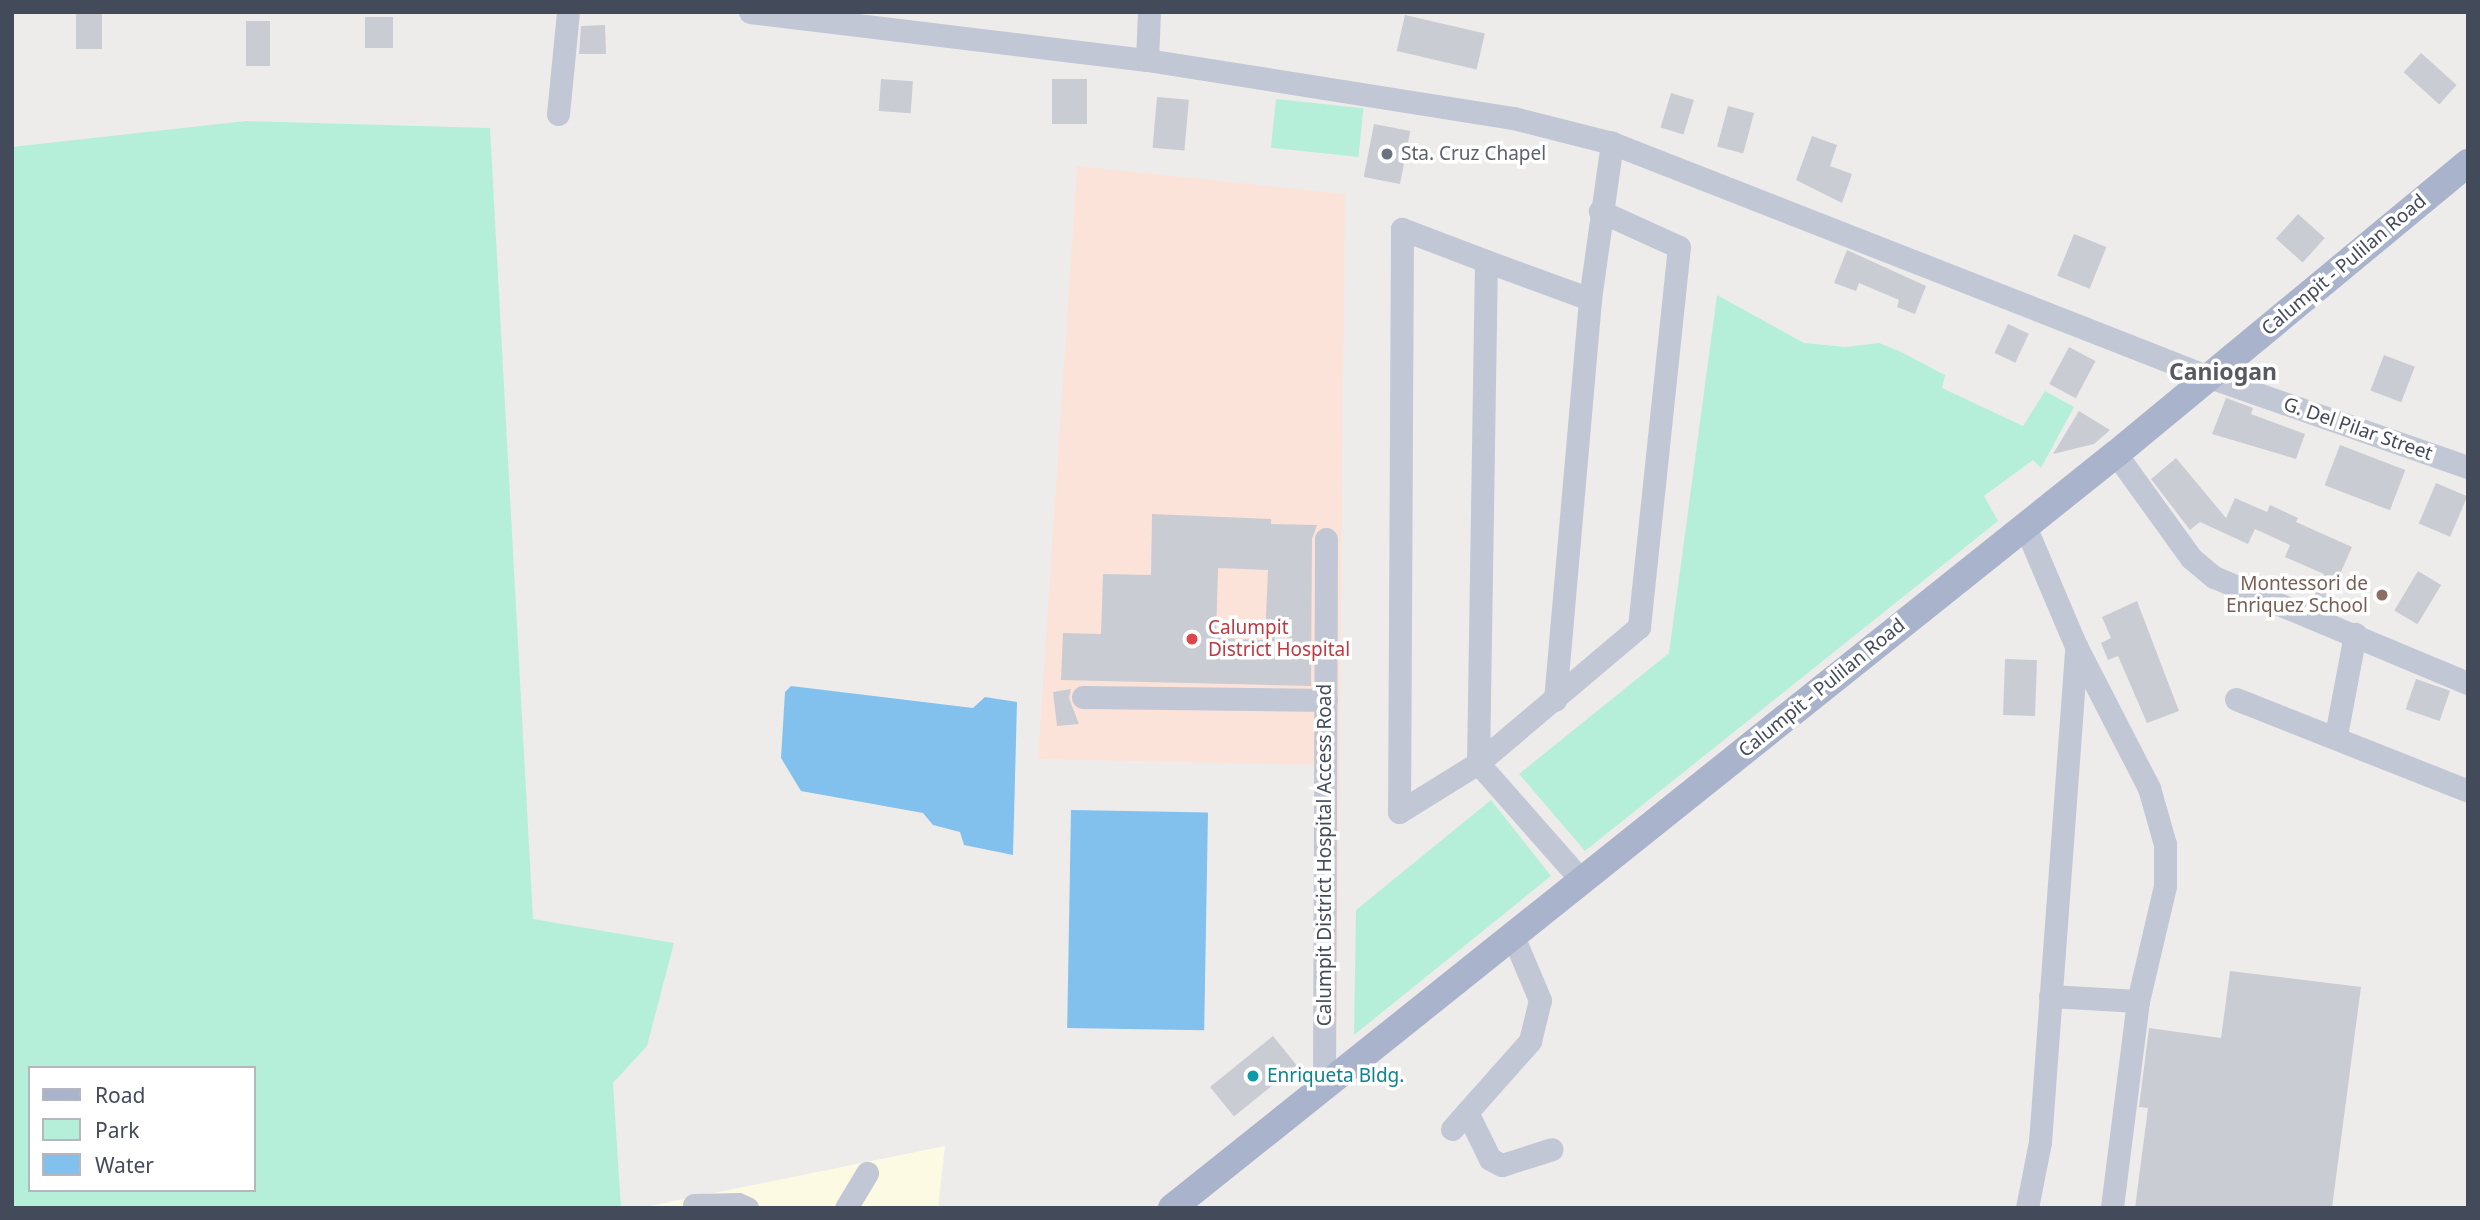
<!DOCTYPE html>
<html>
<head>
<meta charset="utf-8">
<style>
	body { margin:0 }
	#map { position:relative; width:2480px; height:1220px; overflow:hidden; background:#eeeceb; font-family:"Noto Sans",sans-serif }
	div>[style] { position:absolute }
	.commercial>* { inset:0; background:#fcfae2 }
	.medical>* { inset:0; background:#fbe3d9 }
	.green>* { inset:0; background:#b6efd9; transform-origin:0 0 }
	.water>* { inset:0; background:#82c0ee; transform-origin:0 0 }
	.building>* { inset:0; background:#caccd4; transform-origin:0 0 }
	.minor>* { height:23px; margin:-11.5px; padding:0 11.5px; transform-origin:11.5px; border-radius:11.5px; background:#c1c7d4 }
	.major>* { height:28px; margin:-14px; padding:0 14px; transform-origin:14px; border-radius:14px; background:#a9b3cc }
	.dots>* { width:19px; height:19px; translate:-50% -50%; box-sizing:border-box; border:4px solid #fff; border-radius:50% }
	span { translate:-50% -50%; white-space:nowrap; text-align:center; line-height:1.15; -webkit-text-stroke:7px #fff; paint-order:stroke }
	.worship-label { font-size:19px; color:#5b616d }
	.left { translate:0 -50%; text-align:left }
	.street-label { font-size:19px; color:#434a59 }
	.education-label { font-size:19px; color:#785e54 }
	.right { translate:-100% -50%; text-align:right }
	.health-label { font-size:19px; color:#be3a42 }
	.culture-label { font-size:19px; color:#0d838f }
	.quarter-label { font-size:23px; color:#585a61; font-weight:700 }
	.frame { position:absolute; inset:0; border:14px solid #434a59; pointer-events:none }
	.legend { position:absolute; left:28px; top:1066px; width:228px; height:126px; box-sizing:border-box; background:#fff; border:2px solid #b4b7bd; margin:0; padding:9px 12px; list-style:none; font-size:21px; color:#434a59 }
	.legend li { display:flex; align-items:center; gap:14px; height:35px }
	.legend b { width:35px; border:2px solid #b4b7bd }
</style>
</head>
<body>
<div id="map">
	<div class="commercial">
		<div style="clip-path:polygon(945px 1146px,938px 1208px,640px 1208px)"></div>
	</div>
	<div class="medical">
		<div style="clip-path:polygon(1077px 166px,1345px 194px,1337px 1039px,1314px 1058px,1319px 765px,1038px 759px)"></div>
	</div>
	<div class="green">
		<div style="left:1276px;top:99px;width:88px;height:49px;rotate:6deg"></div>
		<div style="clip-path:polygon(evenodd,246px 121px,490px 128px,533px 919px,674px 943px,647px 1046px,613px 1083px,621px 1208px,12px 1208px,12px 147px,246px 121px,30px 1068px,254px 1068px,254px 1190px,30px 1190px,30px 1068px)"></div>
		<div style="clip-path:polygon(1717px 295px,1804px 343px,1845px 347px,1879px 343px,1899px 351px,1945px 375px,1942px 388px,2023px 426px,2045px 391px,2074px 407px,2041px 468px,2033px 460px,1984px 496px,1998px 521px,1585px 851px,1519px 774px,1669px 653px)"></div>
		<div style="clip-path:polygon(1491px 800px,1551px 876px,1354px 1035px,1356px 910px)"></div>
	</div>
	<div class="water">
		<div style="clip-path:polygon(791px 686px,973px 708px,985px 697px,1017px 702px,1013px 855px,964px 845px,960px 832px,933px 825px,923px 813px,801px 791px,781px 758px,785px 692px)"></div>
		<div style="left:1071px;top:810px;width:137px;height:218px;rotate:1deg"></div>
	</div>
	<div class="building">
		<div style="left:76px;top:12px;width:26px;height:37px"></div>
		<div style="left:1405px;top:15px;width:82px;height:37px;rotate:13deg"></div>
		<div style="left:365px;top:17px;width:28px;height:31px"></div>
		<div style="left:246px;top:21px;width:24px;height:45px"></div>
		<div style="clip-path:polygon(605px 25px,606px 54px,579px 54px,581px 26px)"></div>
		<div style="left:2421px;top:53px;width:48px;height:26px;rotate:42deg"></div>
		<div style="left:881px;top:79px;width:32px;height:32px;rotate:4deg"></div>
		<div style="left:1052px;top:79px;width:35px;height:45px"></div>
		<div style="left:1671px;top:93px;width:24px;height:36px;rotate:17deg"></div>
		<div style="left:1157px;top:97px;width:32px;height:51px;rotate:5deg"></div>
		<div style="left:1728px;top:106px;width:27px;height:42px;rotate:15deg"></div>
		<div style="left:1374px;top:124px;width:37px;height:54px;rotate:11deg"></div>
		<div style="clip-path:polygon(1812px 136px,1837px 145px,1830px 166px,1852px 174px,1842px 203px,1796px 180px)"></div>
		<div style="left:2298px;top:214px;width:36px;height:33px;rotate:42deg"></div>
		<div style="left:2074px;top:234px;width:35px;height:45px;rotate:22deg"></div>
		<div style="clip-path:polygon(1847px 250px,1926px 286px,1915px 314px,1897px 307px,1899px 300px,1859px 283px,1856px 291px,1834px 283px)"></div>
		<div style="left:2008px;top:324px;width:23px;height:32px;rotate:25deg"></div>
		<div style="left:2069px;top:347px;width:30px;height:42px;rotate:28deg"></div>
		<div style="left:2384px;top:355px;width:33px;height:38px;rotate:21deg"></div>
		<div style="clip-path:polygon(2226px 398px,2253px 408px,2251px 414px,2305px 434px,2296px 459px,2212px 434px)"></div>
		<div style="clip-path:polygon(2079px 411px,2110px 430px,2094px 444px,2053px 454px)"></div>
		<div style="left:2340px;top:445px;width:70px;height:43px;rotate:21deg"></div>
		<div style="clip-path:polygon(2176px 458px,2226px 518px,2235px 498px,2267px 512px,2270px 505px,2298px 518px,2296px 522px,2352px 547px,2325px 608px,2311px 602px,2324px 574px,2285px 557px,2290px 545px,2255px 529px,2248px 544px,2200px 522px,2190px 530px,2151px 479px)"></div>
		<div style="left:2436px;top:483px;width:34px;height:44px;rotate:23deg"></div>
		<div style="clip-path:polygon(evenodd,1152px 514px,1271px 519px,1271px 524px,1317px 525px,1312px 539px,1311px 686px,1061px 680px,1063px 633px,1101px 634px,1103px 574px,1151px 575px,1152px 514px,1218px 568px,1268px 570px,1265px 640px,1216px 638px,1218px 568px)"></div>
		<div style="left:2418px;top:571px;width:27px;height:46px;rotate:31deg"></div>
		<div style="clip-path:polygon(2137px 601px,2179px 711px,2147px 723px,2118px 656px,2108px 660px,2101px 643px,2111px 638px,2102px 617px)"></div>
		<div style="left:2005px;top:659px;width:32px;height:56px;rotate:2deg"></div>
		<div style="left:2416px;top:679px;width:36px;height:32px;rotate:19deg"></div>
		<div style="clip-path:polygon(1071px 689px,1069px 698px,1079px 724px,1057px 726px,1053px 692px)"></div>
		<div style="clip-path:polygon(2230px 971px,2361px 987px,2332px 1208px,2135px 1208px,2148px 1108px,2139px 1107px,2149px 1028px,2221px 1038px)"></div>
		<div style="left:1273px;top:1036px;width:38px;height:81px;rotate:51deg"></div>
	</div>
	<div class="minor">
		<div style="left:750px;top:12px;width:400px;rotate:6.9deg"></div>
		<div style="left:1147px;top:60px;width:371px;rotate:9deg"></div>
		<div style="left:1513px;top:118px;width:102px;rotate:14.2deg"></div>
		<div style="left:1612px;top:143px;width:641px;rotate:21.4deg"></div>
		<div style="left:2209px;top:377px;width:274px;rotate:19.2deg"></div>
		<div style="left:1147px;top:60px;width:48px;rotate:-87.6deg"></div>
		<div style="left:558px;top:114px;width:102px;rotate:-84.4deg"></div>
		<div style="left:1486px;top:261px;width:90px;rotate:-159.1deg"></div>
		<div style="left:1402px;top:229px;width:583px;rotate:90.29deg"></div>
		<div style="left:1399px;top:812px;width:93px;rotate:-31.8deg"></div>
		<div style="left:1478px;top:763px;width:211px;rotate:-40.2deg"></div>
		<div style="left:1639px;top:627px;width:382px;rotate:-84deg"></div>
		<div style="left:1679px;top:247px;width:87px;rotate:-155.5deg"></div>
		<div style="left:2116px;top:454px;width:128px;rotate:54.2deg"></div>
		<div style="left:2191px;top:558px;width:30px;rotate:40deg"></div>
		<div style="left:2214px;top:577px;width:275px;rotate:22.7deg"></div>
		<div style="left:2025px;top:526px;width:130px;rotate:67deg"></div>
		<div style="left:2076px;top:646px;width:160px;rotate:62.8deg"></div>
		<div style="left:2149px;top:788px;width:58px;rotate:74.1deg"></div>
		<div style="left:2165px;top:844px;width:42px;rotate:90deg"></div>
		<div style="left:2165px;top:886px;width:118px;rotate:103.2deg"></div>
		<div style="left:2138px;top:1001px;width:209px;rotate:97.2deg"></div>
		<div style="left:1083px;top:697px;width:243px;rotate:0.7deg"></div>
		<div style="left:2236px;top:699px;width:247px;rotate:21.6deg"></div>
		<div style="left:1555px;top:700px;width:403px;rotate:-85deg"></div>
		<div style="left:1590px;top:299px;width:158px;rotate:-82deg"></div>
		<div style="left:2336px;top:735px;width:103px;rotate:-79.3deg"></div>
		<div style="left:1582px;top:881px;width:157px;rotate:-131.4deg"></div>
		<div style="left:1478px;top:763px;width:502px;rotate:-89.09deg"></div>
		<div style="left:1486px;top:261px;width:111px;rotate:20.1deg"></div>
		<div style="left:2050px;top:996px;width:88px;rotate:3.3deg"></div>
		<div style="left:1324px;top:1086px;width:547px;rotate:-89.79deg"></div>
		<div style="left:1467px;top:1112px;width:52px;rotate:63.9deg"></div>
		<div style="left:1490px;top:1159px;width:13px;rotate:27deg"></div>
		<div style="left:1502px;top:1165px;width:52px;rotate:-17.7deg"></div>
		<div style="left:1452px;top:1129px;width:118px;rotate:-48.4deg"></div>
		<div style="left:1530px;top:1041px;width:42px;rotate:-76.3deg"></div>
		<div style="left:1540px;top:1000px;width:69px;rotate:-112.9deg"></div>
		<div style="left:694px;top:1205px;width:44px;rotate:-1.3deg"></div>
		<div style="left:738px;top:1204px;width:10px;rotate:24deg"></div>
		<div style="left:846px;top:1208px;width:41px;rotate:-59deg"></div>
		<div style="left:2027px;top:1208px;width:67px;rotate:-78.9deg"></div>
		<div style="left:2040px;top:1142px;width:497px;rotate:-85.8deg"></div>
	</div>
	<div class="major">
		<div style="left:1172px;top:1208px;width:1208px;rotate:-38.62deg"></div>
		<div style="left:2116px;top:454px;width:457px;rotate:-39.6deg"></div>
	</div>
	<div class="dots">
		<div style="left:1387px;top:154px;background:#6b7280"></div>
		<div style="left:2382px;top:595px;background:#8d6e63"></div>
		<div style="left:1192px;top:639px;background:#e0444e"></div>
		<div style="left:1253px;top:1076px;background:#0f9aa8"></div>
	</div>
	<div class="worship-label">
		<span class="left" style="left:1401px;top:154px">Sta. Cruz Chapel</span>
	</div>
	<div class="street-label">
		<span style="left:2344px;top:265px;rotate:-40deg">Calumpit - Pulilan Road</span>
		<span style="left:2358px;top:429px;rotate:19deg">G. Del Pilar Street</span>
		<span style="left:1822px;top:688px;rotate:-39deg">Calumpit - Pulilan Road</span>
		<span style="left:1325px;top:855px;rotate:-90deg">Calumpit District Hospital Access Road</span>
	</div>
	<div class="education-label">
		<span class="right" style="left:2368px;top:595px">Montessori de<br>Enriquez School</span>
	</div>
	<div class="health-label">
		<span class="left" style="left:1208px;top:639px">Calumpit<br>District Hospital</span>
	</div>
	<div class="culture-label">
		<span class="left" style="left:1267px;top:1076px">Enriqueta Bldg.</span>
	</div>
	<div class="quarter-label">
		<span style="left:2223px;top:371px">Caniogan</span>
	</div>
	<div class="frame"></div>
	<ul class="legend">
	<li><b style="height:9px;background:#a9b3cc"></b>Road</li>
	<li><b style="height:19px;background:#b6efd9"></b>Park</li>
	<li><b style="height:19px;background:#82c0ee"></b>Water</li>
	</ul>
</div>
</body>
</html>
